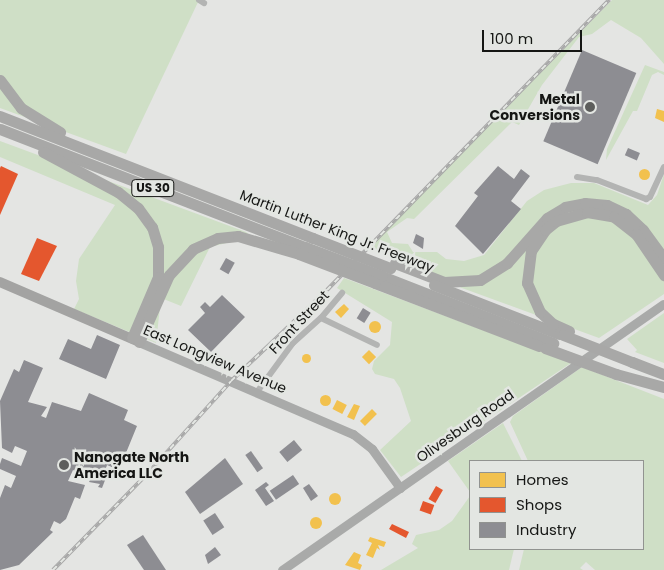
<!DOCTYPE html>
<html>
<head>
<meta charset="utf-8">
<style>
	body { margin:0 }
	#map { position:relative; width:664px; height:570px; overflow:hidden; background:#e4e5e3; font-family:Poppins,sans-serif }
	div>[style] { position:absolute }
	.green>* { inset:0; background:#cfdfc6 }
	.homes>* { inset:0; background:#f2c14e; transform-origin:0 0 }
	.round { border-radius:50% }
	.shops>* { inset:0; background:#e4572e; transform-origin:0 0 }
	.industry>* { inset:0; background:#8d8d92; transform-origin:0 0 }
	.street>* { height:6px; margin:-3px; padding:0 3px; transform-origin:3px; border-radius:3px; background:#b3b4b3 }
	.secondary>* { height:9px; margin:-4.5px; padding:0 4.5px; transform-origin:4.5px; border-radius:4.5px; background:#a9aaa9 }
	.primary>* { height:10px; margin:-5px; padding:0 5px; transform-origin:5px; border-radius:5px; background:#a3a3a2 }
	.highway>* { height:11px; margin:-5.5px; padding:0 5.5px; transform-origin:5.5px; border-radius:5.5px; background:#a8a8a7 }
	.rail>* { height:4px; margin-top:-2px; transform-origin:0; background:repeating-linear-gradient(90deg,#e3e6e2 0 5.5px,#a7a7a7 0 11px); box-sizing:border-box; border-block:1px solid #a7a7a7 }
	.highway-bridge>* { height:11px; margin:-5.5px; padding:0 5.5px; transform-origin:5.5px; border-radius:5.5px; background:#a8a8a7 }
	.dots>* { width:14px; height:14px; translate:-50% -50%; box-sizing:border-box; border:2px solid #e3e6e2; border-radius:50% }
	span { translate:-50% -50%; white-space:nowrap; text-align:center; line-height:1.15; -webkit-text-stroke:5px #e3e6e2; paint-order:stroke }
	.shield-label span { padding:1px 4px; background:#e3e6e2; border:1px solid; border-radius:4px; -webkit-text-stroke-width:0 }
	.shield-label { font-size:12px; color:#151614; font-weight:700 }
	.poi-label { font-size:14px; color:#151614; font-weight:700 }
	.right { translate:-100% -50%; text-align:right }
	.left { translate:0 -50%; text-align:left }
	.street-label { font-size:14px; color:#151614 }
	.legend { position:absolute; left:469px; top:460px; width:175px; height:90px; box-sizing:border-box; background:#e3e6e2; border:1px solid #919390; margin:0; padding:6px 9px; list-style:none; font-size:15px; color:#151614 }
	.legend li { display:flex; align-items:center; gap:10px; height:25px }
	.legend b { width:25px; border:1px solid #919390 }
	.scale { position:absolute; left:482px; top:30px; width:100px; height:22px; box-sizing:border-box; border:2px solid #151614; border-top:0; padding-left:6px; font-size:15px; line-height:18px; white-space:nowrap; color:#151614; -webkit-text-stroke:4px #e3e6e2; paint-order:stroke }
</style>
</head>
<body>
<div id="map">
	<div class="green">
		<div style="clip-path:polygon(0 0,199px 0,126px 154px,0 108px)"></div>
		<div style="clip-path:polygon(612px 0,664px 0,664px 64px,641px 38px,611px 20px,592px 34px,579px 37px,542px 85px,519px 125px,512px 122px,414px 219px,407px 218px,387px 232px,392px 243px,408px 244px,413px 252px,437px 252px,446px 259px,464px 261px,484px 255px,527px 201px,544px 190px,571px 183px,594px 183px,648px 205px,657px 195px,664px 174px,664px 294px,599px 338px,462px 288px,369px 246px)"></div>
		<div style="clip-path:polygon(645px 65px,664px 72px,664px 75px,658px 72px,652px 75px,637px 111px,633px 111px,606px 160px,607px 149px)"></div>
		<div style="clip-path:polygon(0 141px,246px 232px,263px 246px,235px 241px,210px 247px,181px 306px,161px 298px,156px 343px,74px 309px,79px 299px,76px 281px,79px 259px,115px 205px,0 157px)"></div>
		<div style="clip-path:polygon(344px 278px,571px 363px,401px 477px,380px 450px,411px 421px,400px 388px,394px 379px,375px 374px,372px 369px,374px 361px,390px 345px,392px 322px,337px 288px)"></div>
		<div style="clip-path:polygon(664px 313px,664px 363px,635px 352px,637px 350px,627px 339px)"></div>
		<div style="clip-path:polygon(582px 367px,664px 399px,664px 570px,595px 570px,586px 562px,580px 568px,583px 570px,519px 570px,524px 549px,643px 549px,643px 461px,528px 461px,510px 422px,513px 416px)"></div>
		<div style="clip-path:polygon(503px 423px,522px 461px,470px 461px,470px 492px,448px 461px)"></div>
		<div style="clip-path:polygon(470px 496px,470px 549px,514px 549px,509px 570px,381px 570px,418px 548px,412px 544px,416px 535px,439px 530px,452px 521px)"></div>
	</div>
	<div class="homes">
		<div style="clip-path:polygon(657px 109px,664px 111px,664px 122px,655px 118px)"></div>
		<div class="round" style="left:638.5px;top:168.5px;width:11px;height:11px"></div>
		<div style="clip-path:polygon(344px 304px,349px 309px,341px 318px,335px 312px)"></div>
		<div class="round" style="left:369px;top:321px;width:12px;height:12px"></div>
		<div style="left:369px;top:350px;width:10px;height:10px;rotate:45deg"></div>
		<div class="round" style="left:301.5px;top:353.5px;width:9px;height:9px"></div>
		<div class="round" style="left:319.5px;top:394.5px;width:11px;height:11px"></div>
		<div style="left:337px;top:400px;width:11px;height:10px;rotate:27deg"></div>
		<div style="clip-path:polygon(354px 404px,360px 406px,354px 420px,347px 417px)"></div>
		<div style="left:372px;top:409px;width:7px;height:17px;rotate:45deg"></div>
		<div class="round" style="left:329px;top:493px;width:12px;height:12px"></div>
		<div class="round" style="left:310px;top:517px;width:12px;height:12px"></div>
		<div style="clip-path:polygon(370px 537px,386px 542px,384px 547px,378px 545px,380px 550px,377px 548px,373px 558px,366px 555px,372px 543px,368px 541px)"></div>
		<div style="clip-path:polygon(354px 552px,361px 555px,358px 563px,362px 565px,360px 570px,345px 565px)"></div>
	</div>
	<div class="shops">
		<div style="clip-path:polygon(1px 166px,18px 174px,0 215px,0 168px)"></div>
		<div style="clip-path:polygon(37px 238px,57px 246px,39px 281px,21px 274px)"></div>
		<div style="left:436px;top:486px;width:8px;height:15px;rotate:30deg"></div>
		<div style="left:423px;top:501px;width:12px;height:10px;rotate:20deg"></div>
		<div style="clip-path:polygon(392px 524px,409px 532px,406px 538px,389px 529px)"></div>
	</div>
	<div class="industry">
		<div style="left:582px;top:50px;width:59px;height:99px;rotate:23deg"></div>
		<div style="left:628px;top:148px;width:13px;height:8px;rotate:23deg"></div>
		<div style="clip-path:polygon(498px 166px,514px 179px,521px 169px,530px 176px,511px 201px,521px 209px,483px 254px,455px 226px,478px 196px,474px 193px)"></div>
		<div style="clip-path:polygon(416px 234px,424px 238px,423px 249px,413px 243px)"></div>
		<div style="left:226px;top:258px;width:10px;height:13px;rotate:29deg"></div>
		<div style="clip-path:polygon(222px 295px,245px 317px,211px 352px,188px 330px,205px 313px,200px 307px,205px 302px,210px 307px)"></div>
		<div style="left:363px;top:308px;width:9px;height:12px;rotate:32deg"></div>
		<div style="clip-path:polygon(97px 335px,120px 345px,106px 379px,59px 359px,68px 339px,91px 349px)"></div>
		<div style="clip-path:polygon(24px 360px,43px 368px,28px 402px,47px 407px,41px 416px,46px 418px,52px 402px,81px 411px,89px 393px,128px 410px,124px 420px,137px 426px,119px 470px,107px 465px,106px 468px,109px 470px,102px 488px,98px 487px,100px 484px,89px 482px,91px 478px,73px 470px,68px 481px,85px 485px,80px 499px,75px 497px,66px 519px,60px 524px,54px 521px,50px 530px,53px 532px,19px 565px,0 570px,0 498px,5px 485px,11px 488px,16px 476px,0 469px,0 464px,2px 458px,21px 466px,27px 451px,15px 446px,12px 453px,2px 448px,0 401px,14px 369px,19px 372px)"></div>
		<div style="left:294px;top:440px;width:13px;height:19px;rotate:51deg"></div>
		<div style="left:251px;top:451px;width:21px;height:7px;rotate:55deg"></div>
		<div style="clip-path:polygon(225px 458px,243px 484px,200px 514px,185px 492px)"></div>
		<div style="left:293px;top:475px;width:11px;height:28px;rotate:56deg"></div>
		<div style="clip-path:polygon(266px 482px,269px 485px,265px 488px,274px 501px,266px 506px,255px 490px)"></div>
		<div style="clip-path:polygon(309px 484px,318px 496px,311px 501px,303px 488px)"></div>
		<div style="left:215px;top:513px;width:17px;height:14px;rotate:57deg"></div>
		<div style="clip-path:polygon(143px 535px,166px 570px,144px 570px,127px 545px)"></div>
		<div style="clip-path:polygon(215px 547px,221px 555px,208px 564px,205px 555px)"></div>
	</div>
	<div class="street">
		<div style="left:199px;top:0;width:6px;rotate:31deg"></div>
		<div style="left:577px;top:177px;width:20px;rotate:9deg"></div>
		<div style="left:597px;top:180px;width:53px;rotate:21.2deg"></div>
		<div style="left:646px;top:199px;width:4px;rotate:-27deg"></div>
		<div style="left:650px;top:197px;width:33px;rotate:-65deg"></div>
		<div style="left:321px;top:318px;width:62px;rotate:25.7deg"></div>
		<div style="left:257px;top:392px;width:61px;rotate:-53.7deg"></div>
		<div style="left:293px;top:343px;width:38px;rotate:-42deg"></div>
		<div style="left:321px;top:318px;width:33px;rotate:-50deg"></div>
	</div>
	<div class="secondary">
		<div style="left:139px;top:342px;width:233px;rotate:23.3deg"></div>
		<div style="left:353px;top:434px;width:24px;rotate:38deg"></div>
		<div style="left:372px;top:449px;width:48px;rotate:54.3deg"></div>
		<div style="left:282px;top:570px;width:465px;rotate:-34.9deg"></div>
	</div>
	<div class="primary">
		<div style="left:0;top:282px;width:151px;rotate:23.3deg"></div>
	</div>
	<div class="highway">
		<div style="left:0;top:80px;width:35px;rotate:53deg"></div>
		<div style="left:21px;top:108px;width:46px;rotate:31.6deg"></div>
		<div style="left:0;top:116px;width:336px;rotate:21.3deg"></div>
		<div style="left:0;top:129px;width:327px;rotate:21.2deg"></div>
		<div style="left:43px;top:152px;width:85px;rotate:28.1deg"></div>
		<div style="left:118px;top:192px;width:26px;rotate:39deg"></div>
		<div style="left:138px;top:208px;width:24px;rotate:54deg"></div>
		<div style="left:152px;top:227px;width:21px;rotate:73deg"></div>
		<div style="left:158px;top:247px;width:30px;rotate:90deg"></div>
		<div style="left:158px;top:277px;width:66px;rotate:113.1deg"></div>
		<div style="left:395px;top:263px;width:53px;rotate:21.2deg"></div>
		<div style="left:444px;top:282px;width:36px;rotate:-3deg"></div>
		<div style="left:480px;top:280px;width:32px;rotate:-32deg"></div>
		<div style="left:507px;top:263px;width:60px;rotate:-48.4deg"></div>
		<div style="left:547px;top:218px;width:21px;rotate:-31deg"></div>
		<div style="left:565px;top:207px;width:20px;rotate:-11deg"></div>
		<div style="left:585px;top:203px;width:22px;rotate:5deg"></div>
		<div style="left:607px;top:205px;width:21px;rotate:25deg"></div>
		<div style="left:626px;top:214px;width:23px;rotate:43deg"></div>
		<div style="left:643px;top:230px;width:36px;rotate:54deg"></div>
		<div style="left:382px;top:276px;width:184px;rotate:21.4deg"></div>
		<div style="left:375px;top:283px;width:176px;rotate:21deg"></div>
		<div style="left:434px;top:285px;width:134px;rotate:21.4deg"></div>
		<div style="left:569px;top:331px;width:17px;rotate:-156deg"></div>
		<div style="left:553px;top:324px;width:18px;rotate:-137deg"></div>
		<div style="left:540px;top:312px;width:32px;rotate:-114deg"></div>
		<div style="left:527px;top:283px;width:32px;rotate:-83deg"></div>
		<div style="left:531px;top:251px;width:25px;rotate:-56deg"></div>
		<div style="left:545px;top:230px;width:14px;rotate:-39deg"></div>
		<div style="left:556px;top:221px;width:32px;rotate:-16deg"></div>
		<div style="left:587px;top:212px;width:27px;rotate:10deg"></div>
		<div style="left:614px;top:217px;width:28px;rotate:38deg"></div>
		<div style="left:636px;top:234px;width:50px;rotate:55.7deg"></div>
		<div style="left:139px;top:342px;width:73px;rotate:-65.9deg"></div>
		<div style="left:169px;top:275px;width:35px;rotate:-47deg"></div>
		<div style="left:193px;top:249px;width:27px;rotate:-24deg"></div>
		<div style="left:218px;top:238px;width:20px;rotate:-6deg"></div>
		<div style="left:238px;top:236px;width:64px;rotate:16.4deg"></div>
		<div style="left:632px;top:362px;width:34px;rotate:21deg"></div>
		<div style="left:616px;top:374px;width:50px;rotate:15.2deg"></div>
	</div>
	<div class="rail">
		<div style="left:53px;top:570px;width:136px;rotate:-45.6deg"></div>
		<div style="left:148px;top:473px;width:124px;rotate:-47.9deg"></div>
		<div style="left:231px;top:381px;width:132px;rotate:-43.5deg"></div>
		<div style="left:327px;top:290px;width:405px;rotate:-45.8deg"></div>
	</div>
	<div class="highway-bridge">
		<div style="left:313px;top:238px;width:83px;rotate:21.3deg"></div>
		<div style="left:305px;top:247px;width:82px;rotate:20.6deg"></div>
		<div style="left:299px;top:254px;width:81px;rotate:20.9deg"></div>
		<div style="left:563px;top:335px;width:74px;rotate:21.4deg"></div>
		<div style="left:545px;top:348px;width:76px;rotate:20.1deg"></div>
	</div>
	<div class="dots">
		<div style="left:590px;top:107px;background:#5d5e5c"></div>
		<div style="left:64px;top:465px;background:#5d5e5c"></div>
	</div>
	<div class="shield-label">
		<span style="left:153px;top:188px">US 30</span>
	</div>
	<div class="poi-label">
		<span class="right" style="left:580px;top:107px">Metal<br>Conversions</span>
		<span class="left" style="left:74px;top:465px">Nanogate North<br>America LLC</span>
	</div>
	<div class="street-label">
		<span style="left:337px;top:231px;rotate:21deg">Martin Luther King Jr. Freeway</span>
		<span style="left:299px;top:322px;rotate:-47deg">Front Street</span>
		<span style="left:215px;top:359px;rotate:23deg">East Longview Avenue</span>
		<span style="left:465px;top:426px;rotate:-35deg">Olivesburg Road</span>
	</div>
	<ul class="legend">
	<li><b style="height:14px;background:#f2c14e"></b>Homes</li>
	<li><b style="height:14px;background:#e4572e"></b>Shops</li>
	<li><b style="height:14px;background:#8d8d92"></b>Industry</li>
	</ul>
	<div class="scale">100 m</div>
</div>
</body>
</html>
